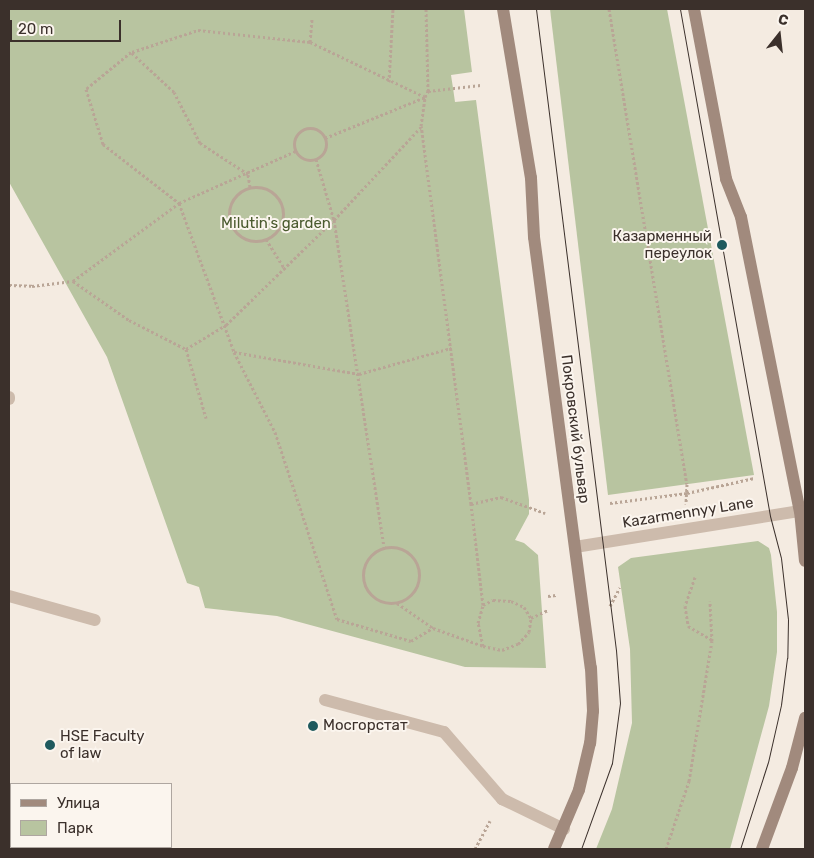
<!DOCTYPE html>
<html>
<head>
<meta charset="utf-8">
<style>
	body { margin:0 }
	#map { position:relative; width:814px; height:858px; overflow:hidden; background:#f4ebe1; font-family:Rubik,sans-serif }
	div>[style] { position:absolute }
	.green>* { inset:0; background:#b8c4a0 }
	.path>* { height:3px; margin-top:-1.5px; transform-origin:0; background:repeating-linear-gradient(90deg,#b9a596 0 2.5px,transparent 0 5px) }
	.path>.ring { margin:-1.5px; padding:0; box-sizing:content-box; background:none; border:3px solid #b9a596; border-radius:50% }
	.service>* { height:12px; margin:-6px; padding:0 6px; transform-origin:6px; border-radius:6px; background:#cdbbac }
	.minor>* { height:12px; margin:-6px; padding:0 6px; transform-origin:6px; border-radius:6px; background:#cdbbac }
	.secondary>* { height:12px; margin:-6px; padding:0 6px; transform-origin:6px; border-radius:6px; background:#a18a7d }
	.tram>* { height:1px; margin:-0.5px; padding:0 0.5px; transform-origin:0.5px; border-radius:0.5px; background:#3b302b }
	.dots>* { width:14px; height:14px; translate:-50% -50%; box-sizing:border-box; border:2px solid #fbf5ee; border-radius:50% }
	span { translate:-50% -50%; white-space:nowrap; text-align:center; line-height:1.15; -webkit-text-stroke:4px #fbf5ee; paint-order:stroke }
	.park-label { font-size:15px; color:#4a5a2e }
	.poi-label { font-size:15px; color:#3b302b }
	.right { translate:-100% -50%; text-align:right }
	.left { translate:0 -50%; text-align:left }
	.street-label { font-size:15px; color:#3b302b }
	.frame { position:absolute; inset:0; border:10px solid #3b302b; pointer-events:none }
	.legend { position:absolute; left:10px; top:783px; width:162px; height:65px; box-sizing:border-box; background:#fbf5ee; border:1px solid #aea6a0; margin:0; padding:6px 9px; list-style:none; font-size:15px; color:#3b302b }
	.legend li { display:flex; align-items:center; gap:10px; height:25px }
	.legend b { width:25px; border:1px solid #aea6a0 }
	.north { position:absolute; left:754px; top:10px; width:50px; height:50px; -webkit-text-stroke:4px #fbf5ee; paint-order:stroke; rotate:16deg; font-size:14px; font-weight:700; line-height:20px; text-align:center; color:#3b302b }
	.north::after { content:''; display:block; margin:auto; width:18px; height:22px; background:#3b302b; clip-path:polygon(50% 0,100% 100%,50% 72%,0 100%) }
	.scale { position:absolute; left:10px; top:20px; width:111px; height:22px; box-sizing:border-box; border:2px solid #3b302b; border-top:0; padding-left:6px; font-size:15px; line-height:18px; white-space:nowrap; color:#3b302b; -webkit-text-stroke:4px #fbf5ee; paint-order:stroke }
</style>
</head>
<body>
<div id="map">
	<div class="green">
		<div style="clip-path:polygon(9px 9px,464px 9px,472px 72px,451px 75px,453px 88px,455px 102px,476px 100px,529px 500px,529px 514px,515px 540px,524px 543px,538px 555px,546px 668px,465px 667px,277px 616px,205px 608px,199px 587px,187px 583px,107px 357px,9px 182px)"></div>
		<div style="clip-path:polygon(550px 9px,667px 9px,754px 475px,608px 495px)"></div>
		<div style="clip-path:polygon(758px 541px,769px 548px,771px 555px,777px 612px,777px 652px,769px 706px,730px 849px,596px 849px,612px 809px,632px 723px,630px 649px,618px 567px,631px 558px)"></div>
	</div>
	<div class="path">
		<div style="left:426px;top:9px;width:82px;rotate:88.6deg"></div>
		<div style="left:609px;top:9px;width:481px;rotate:80.7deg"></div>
		<div style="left:687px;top:484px;width:20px;rotate:93deg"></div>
		<div style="left:132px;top:52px;width:70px;rotate:-18.4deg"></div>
		<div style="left:198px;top:30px;width:113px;rotate:6.1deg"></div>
		<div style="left:389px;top:82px;width:73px;rotate:-86.9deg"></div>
		<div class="ring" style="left:294px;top:128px;width:29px;height:29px"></div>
		<div style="left:325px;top:138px;width:108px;rotate:-22.3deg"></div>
		<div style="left:425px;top:97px;width:7px;rotate:-63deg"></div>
		<div style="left:428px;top:91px;width:53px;rotate:-6.5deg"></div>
		<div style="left:316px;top:159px;width:64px;rotate:73.6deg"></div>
		<div style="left:334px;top:220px;width:332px;rotate:81.3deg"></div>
		<div class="ring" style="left:229px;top:187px;width:51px;height:51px"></div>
		<div style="left:250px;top:187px;width:13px;rotate:-99deg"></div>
		<div style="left:248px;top:174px;width:57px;rotate:-147.1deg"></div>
		<div style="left:200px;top:143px;width:57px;rotate:-117deg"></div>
		<div style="left:174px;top:92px;width:59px;rotate:-137.1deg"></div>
		<div style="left:131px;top:52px;width:58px;rotate:140.6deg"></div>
		<div style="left:86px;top:89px;width:58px;rotate:72.8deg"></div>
		<div style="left:103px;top:144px;width:96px;rotate:37.8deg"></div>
		<div style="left:179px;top:203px;width:159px;rotate:69.7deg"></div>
		<div style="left:234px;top:352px;width:90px;rotate:62.9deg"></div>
		<div style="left:275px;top:432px;width:197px;rotate:71.7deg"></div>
		<div style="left:337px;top:619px;width:77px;rotate:16.6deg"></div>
		<div style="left:411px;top:641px;width:26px;rotate:-31deg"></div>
		<div style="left:433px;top:628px;width:53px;rotate:19.8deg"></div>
		<div style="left:483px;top:646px;width:24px;rotate:-102deg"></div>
		<div style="left:478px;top:623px;width:19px;rotate:-74deg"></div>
		<div style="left:483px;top:605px;width:102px;rotate:-96.8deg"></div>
		<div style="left:471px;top:504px;width:381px;rotate:-97.5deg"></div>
		<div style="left:421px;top:126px;width:29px;rotate:-82deg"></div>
		<div style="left:425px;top:97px;width:127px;rotate:-154.4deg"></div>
		<div style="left:310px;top:42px;width:24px;rotate:-85deg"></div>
		<div style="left:266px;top:239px;width:36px;rotate:58deg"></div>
		<div style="left:73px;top:281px;width:68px;rotate:34.9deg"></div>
		<div style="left:129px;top:320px;width:64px;rotate:27deg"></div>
		<div style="left:186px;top:349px;width:47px;rotate:-31deg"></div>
		<div style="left:226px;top:325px;width:151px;rotate:-44.2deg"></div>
		<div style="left:334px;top:220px;width:127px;rotate:-46.9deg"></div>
		<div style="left:9px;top:285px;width:23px;rotate:2deg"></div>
		<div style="left:32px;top:286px;width:41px;rotate:-7deg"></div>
		<div style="left:73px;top:281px;width:132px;rotate:-36.3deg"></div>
		<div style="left:179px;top:203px;width:128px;rotate:-24deg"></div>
		<div style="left:186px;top:349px;width:72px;rotate:73.8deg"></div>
		<div style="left:234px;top:352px;width:127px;rotate:10deg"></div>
		<div style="left:359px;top:374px;width:96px;rotate:-15.8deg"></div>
		<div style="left:610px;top:503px;width:78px;rotate:-7.4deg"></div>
		<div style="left:687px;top:493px;width:69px;rotate:-12.6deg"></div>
		<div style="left:471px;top:504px;width:31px;rotate:-13deg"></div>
		<div style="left:501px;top:497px;width:47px;rotate:20deg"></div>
		<div class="ring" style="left:363px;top:547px;width:53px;height:53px"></div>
		<div style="left:695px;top:577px;width:31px;rotate:109deg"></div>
		<div style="left:685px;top:606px;width:20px;rotate:81deg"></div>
		<div style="left:688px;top:626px;width:28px;rotate:30deg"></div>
		<div style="left:548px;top:596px;width:8px;rotate:-7deg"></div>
		<div style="left:397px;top:603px;width:44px;rotate:34.8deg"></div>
		<div style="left:483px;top:605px;width:11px;rotate:-27deg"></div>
		<div style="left:493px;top:600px;width:18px;rotate:3deg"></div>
		<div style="left:511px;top:601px;width:14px;rotate:25deg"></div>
		<div style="left:524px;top:607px;width:13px;rotate:58deg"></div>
		<div style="left:531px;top:618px;width:19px;rotate:-25deg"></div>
		<div style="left:610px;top:606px;width:21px;rotate:-62deg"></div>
		<div style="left:483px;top:646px;width:19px;rotate:12deg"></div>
		<div style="left:502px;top:650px;width:17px;rotate:-21deg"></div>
		<div style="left:518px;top:644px;width:16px;rotate:-47deg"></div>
		<div style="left:529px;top:632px;width:14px;rotate:-82deg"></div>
		<div style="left:475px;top:849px;width:32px;rotate:-62deg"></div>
		<div style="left:666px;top:849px;width:72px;rotate:-71.3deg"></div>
		<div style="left:689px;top:781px;width:142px;rotate:-80.7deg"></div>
		<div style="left:712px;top:641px;width:40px;rotate:-92.9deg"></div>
	</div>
	<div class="service">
		<div style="left:9px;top:399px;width:2px;rotate:-90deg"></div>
		<div style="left:9px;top:596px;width:89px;rotate:15.6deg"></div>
		<div style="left:325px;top:700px;width:123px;rotate:15.1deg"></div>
		<div style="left:444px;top:732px;width:89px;rotate:49.1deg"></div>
		<div style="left:502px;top:799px;width:69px;rotate:25.8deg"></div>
	</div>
	<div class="minor">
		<div style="left:575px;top:547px;width:233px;rotate:-9.1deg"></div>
	</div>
	<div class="secondary">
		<div style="left:503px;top:9px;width:171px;rotate:80.6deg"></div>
		<div style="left:531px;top:178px;width:59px;rotate:87.1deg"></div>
		<div style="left:534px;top:237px;width:435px;rotate:82.5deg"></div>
		<div style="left:591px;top:668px;width:43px;rotate:87.3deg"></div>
		<div style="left:593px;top:711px;width:32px;rotate:95deg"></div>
		<div style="left:590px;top:743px;width:48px;rotate:103.2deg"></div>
		<div style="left:579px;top:790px;width:64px;rotate:113deg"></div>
		<div style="left:694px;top:9px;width:173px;rotate:79.3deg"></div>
		<div style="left:726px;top:179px;width:41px;rotate:68.5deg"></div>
		<div style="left:741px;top:217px;width:300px;rotate:78.7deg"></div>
		<div style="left:800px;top:511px;width:50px;rotate:84.3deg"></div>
		<div style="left:762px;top:849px;width:86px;rotate:-69.7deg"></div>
		<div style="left:792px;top:768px;width:52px;rotate:-75.4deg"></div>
	</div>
	<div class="tram">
		<div style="left:536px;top:9px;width:646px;rotate:82.89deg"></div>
		<div style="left:616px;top:650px;width:53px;rotate:85.7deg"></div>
		<div style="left:620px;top:703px;width:61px;rotate:97.6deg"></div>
		<div style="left:612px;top:763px;width:91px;rotate:109.8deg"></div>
		<div style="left:680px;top:9px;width:515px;rotate:79.93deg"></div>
		<div style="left:770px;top:516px;width:43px;rotate:75.3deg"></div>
		<div style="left:781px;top:558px;width:61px;rotate:83.5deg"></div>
		<div style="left:788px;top:619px;width:39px;rotate:91deg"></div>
		<div style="left:787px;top:658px;width:47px;rotate:97.3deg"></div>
		<div style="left:781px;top:705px;width:58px;rotate:102.8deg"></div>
		<div style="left:768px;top:762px;width:91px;rotate:107.8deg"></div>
	</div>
	<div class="dots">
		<div style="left:722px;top:245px;background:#1f5a5e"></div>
		<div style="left:313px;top:726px;background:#1f5a5e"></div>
		<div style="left:50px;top:745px;background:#1f5a5e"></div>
	</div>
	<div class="park-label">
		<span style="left:276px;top:224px">Milutin's garden</span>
	</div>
	<div class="poi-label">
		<span class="right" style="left:712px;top:245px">Казарменный<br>переулок</span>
		<span class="left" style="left:323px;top:726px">Мосгорстат</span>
		<span class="left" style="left:60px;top:745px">HSE Faculty<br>of law</span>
	</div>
	<div class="street-label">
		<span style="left:575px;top:429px;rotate:83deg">Покровский бульвар</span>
		<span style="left:688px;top:513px;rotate:-9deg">Kazarmennyy Lane</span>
	</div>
	<div class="frame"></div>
	<ul class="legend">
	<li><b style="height:6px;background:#a18a7d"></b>Улица</li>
	<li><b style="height:14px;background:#b8c4a0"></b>Парк</li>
	</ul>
	<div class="north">С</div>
	<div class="scale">20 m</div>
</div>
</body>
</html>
